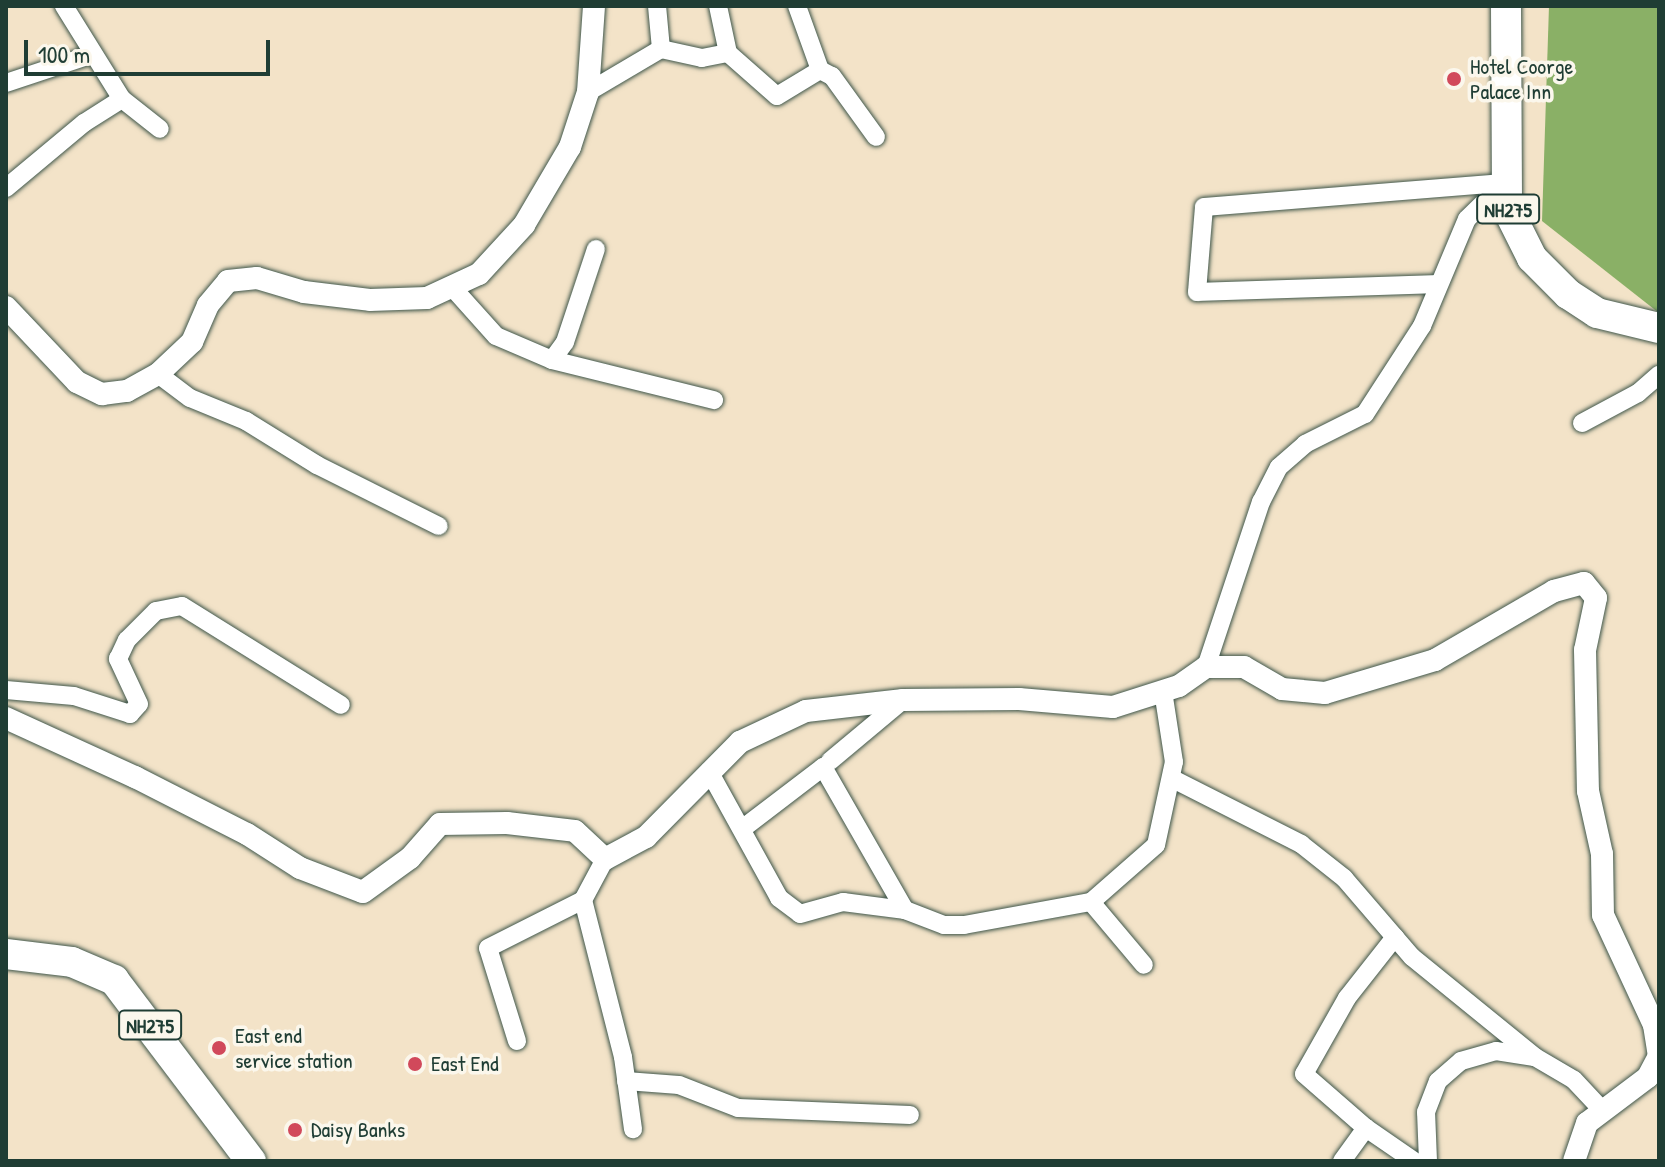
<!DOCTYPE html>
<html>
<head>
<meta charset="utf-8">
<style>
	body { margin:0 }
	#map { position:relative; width:1665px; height:1167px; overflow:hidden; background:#f3e3c8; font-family:"Patrick Hand",sans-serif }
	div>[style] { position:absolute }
	.forest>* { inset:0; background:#8ab066 }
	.roads { filter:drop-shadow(0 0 2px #3f564a) drop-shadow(0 0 2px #3f564a) }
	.minor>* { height:18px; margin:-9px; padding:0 9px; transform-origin:9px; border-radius:9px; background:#fff }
	.tertiary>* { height:22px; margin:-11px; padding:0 11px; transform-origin:11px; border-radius:11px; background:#fff }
	.trunk>* { height:30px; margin:-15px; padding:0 15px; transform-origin:15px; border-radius:15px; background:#fff }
	.dots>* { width:22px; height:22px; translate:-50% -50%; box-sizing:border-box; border:4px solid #fbf7ec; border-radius:50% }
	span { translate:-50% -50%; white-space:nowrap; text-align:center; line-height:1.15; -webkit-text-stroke:7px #fbf7ec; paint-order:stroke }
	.shield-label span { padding:2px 6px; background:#fbf7ec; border:2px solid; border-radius:6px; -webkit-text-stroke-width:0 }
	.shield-label { font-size:20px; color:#1f3d34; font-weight:700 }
	.poi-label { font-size:22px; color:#1f3d34 }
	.left { translate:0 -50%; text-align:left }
	.frame { position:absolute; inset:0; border:8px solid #1f3d34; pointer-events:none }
	.scale { position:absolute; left:24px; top:40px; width:246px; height:36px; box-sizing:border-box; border:4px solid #1f3d34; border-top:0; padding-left:10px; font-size:24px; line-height:28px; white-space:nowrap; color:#1f3d34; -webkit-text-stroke:6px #fbf7ec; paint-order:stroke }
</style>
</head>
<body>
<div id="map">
	<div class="forest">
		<div style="clip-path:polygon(1549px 6px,1659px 6px,1659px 313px,1542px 221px)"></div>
	</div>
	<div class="roads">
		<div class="minor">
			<div style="left:64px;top:6px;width:110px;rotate:58.1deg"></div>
			<div style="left:122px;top:99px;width:48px;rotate:38.3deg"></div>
			<div style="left:718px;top:6px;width:48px;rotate:78deg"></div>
			<div style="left:728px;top:53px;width:65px;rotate:41.3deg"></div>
			<div style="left:777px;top:96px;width:50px;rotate:-31.2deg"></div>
			<div style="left:797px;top:6px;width:68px;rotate:70.2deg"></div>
			<div style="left:820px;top:70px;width:13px;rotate:27deg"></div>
			<div style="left:832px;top:76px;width:75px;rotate:54.2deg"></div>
			<div style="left:661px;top:49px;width:42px;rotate:12.4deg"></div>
			<div style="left:702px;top:58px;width:26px;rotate:-11deg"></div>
			<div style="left:6px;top:83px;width:92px;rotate:-18.4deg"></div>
			<div style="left:588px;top:92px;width:85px;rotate:-30.5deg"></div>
			<div style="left:661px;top:49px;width:43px;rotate:-95.3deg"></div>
			<div style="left:6px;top:188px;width:102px;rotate:-39.8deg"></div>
			<div style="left:84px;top:123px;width:45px;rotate:-32.3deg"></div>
			<div style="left:1438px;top:284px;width:241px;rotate:178.1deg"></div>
			<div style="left:1197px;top:292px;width:85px;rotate:-85.3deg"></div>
			<div style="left:1204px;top:207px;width:301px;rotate:-4.6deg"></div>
			<div style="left:452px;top:287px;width:66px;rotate:48.1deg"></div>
			<div style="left:496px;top:336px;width:61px;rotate:23.2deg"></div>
			<div style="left:552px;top:360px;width:167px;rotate:13.9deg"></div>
			<div style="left:552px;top:360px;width:22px;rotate:-54deg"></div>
			<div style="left:565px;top:342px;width:98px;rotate:-71.6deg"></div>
			<div style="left:158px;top:374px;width:40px;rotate:37deg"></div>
			<div style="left:190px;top:398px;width:61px;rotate:22.3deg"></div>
			<div style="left:246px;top:421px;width:84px;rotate:31.8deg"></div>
			<div style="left:317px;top:465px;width:136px;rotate:26.6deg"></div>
			<div style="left:1582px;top:423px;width:64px;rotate:-28.2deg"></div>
			<div style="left:1638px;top:393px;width:28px;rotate:-41deg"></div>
			<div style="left:1206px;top:667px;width:174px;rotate:-71.6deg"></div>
			<div style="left:1261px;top:502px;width:39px;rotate:-63deg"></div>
			<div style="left:1279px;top:467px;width:35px;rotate:-41deg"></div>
			<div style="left:1305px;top:444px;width:67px;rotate:-26.6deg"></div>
			<div style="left:1365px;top:414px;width:105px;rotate:-57.1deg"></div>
			<div style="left:1422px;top:326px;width:116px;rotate:-67.2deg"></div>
			<div style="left:1467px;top:219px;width:52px;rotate:-44.2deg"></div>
			<div style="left:6px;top:690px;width:68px;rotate:5deg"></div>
			<div style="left:74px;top:696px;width:59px;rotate:17.8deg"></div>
			<div style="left:130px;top:714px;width:13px;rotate:-48deg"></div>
			<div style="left:139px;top:704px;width:50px;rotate:-115deg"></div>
			<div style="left:118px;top:659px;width:21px;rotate:-65deg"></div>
			<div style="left:127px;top:640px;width:41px;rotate:-45deg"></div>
			<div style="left:156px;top:611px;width:26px;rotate:-11deg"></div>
			<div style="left:182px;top:606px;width:187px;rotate:31.9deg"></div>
			<div style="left:830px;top:761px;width:95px;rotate:-39.9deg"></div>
			<div style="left:709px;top:771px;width:145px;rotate:61.1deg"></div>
			<div style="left:779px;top:898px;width:26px;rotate:37deg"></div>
			<div style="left:800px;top:914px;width:45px;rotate:-15.6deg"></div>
			<div style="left:843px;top:902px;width:63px;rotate:7.4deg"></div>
			<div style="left:905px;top:910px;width:42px;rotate:21deg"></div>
			<div style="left:944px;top:925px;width:20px"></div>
			<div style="left:964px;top:925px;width:129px;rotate:-10.3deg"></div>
			<div style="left:1091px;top:902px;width:86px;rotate:-41.2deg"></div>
			<div style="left:1156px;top:845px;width:85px;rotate:-77.8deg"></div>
			<div style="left:1174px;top:762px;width:72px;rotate:-98.8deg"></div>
			<div style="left:1173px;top:779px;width:144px;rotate:26.9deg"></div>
			<div style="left:1301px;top:844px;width:55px;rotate:38.3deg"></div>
			<div style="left:1344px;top:878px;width:104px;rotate:49.3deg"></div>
			<div style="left:1412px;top:957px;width:159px;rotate:39.1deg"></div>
			<div style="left:742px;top:829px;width:102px;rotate:-37.4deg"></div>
			<div style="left:823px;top:767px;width:165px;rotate:60.2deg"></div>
			<div style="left:605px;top:859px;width:47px;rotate:118.2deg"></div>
			<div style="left:583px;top:900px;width:162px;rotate:75.7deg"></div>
			<div style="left:623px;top:1057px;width:73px;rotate:82.1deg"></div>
			<div style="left:1091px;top:902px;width:82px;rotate:49.9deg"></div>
			<div style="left:1395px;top:937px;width:78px;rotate:128.2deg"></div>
			<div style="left:1347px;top:998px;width:87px;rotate:119.5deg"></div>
			<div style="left:1304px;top:1074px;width:82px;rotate:41.1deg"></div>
			<div style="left:1366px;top:1128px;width:58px;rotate:34.5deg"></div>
			<div style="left:517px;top:1041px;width:97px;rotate:-107.3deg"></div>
			<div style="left:488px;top:948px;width:106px;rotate:-26.8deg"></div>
			<div style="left:626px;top:1081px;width:53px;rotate:4.3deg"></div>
			<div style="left:679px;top:1085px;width:63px;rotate:21.3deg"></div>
			<div style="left:738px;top:1108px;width:172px;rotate:2.3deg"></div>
			<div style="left:1342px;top:1161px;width:41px;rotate:-54deg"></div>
			<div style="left:1428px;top:1161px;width:49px;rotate:-92.3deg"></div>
			<div style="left:1426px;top:1112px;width:33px;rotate:-69deg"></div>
			<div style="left:1438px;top:1081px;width:30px;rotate:-41deg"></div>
			<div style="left:1461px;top:1061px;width:36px;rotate:-16deg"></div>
			<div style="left:1496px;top:1051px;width:39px;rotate:9deg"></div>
			<div style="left:1535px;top:1057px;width:45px;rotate:30.5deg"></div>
			<div style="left:1574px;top:1080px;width:42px;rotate:46.9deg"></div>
		</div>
		<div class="tertiary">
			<div style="left:6px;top:307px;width:103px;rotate:46.6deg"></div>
			<div style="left:77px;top:382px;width:28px;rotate:26deg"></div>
			<div style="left:102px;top:394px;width:25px;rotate:-7deg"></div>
			<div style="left:127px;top:391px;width:35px;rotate:-29deg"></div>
			<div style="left:158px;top:374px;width:47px;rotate:-43.3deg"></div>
			<div style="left:192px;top:342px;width:40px;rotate:-66.6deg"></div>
			<div style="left:208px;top:305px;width:31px;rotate:-50deg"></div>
			<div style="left:228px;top:281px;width:29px;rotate:-6deg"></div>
			<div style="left:257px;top:278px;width:49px;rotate:16.6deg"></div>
			<div style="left:304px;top:292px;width:66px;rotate:6.9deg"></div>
			<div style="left:370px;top:300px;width:57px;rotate:-2deg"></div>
			<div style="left:427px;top:298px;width:57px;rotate:-24.8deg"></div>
			<div style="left:479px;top:274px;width:67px;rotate:-47.4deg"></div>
			<div style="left:524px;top:225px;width:91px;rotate:-59.5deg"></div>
			<div style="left:570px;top:147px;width:58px;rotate:-71.9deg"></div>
			<div style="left:588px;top:92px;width:86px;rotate:-86deg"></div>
			<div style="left:6px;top:718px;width:142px;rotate:24.6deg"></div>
			<div style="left:135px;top:777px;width:126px;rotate:27deg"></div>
			<div style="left:247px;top:834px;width:63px;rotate:32.7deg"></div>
			<div style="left:300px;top:868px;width:67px;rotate:20.9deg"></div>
			<div style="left:363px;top:892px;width:58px;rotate:-35.9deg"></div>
			<div style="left:410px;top:858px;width:45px;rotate:-48.6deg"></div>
			<div style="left:440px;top:824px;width:67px;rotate:-0.9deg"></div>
			<div style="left:507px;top:823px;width:68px;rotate:6.7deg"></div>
			<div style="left:575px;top:831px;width:41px;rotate:43deg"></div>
			<div style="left:605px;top:859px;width:47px;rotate:-28.2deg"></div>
			<div style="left:646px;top:837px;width:134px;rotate:-45.3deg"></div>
			<div style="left:740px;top:742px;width:73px;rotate:-25.2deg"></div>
			<div style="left:806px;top:711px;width:98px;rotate:-6.5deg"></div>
			<div style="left:903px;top:700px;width:116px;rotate:-0.5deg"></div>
			<div style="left:1019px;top:699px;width:94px;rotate:4.9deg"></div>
			<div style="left:1113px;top:707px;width:69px;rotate:-17.7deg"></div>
			<div style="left:1179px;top:686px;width:33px;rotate:-35deg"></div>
			<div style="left:1206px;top:667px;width:38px"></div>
			<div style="left:1244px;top:667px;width:44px;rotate:30.1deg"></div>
			<div style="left:1282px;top:689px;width:43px;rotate:5.3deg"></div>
			<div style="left:1325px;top:693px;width:115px;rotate:-16.7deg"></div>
			<div style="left:1435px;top:660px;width:138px;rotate:-30.1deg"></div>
			<div style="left:1554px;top:591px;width:31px;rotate:-15deg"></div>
			<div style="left:1584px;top:583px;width:19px;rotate:51deg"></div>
			<div style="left:1596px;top:598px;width:53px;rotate:101.9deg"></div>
			<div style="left:1585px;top:650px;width:141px;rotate:88.8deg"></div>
			<div style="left:1588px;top:791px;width:65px;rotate:77.5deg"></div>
			<div style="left:1602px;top:854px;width:61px;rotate:89.1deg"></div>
			<div style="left:1603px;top:915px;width:121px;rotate:65.1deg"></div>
			<div style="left:1654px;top:1025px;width:31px;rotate:81deg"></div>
			<div style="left:1659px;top:1056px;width:24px;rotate:118deg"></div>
			<div style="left:1648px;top:1077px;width:76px;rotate:143deg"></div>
			<div style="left:1587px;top:1123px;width:40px;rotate:108.9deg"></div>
		</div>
		<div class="trunk">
			<div style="left:1506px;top:6px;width:202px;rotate:89.7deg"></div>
			<div style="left:1507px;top:208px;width:56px;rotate:63.4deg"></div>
			<div style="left:1532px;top:258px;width:51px;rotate:45deg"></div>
			<div style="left:1568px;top:294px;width:35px;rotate:33deg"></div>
			<div style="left:1597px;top:313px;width:64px;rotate:13.6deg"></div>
			<div style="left:6px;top:954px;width:66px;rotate:6.9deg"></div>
			<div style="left:72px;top:962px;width:46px;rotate:23.2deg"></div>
			<div style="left:114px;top:980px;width:227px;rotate:52.9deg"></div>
		</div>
	</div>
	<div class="dots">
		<div style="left:1454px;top:79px;background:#d1495b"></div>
		<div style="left:219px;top:1048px;background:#d1495b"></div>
		<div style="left:415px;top:1064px;background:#d1495b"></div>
		<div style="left:295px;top:1130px;background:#d1495b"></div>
	</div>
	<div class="shield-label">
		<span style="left:1508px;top:209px">NH275</span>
		<span style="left:150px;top:1025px">NH275</span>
	</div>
	<div class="poi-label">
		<span class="left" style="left:1470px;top:79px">Hotel Coorge<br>Palace Inn</span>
		<span class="left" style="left:235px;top:1048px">East end<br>service station</span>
		<span class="left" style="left:431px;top:1064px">East End</span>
		<span class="left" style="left:311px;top:1130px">Daisy Banks</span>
	</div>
	<div class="frame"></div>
	<div class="scale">100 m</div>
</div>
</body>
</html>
